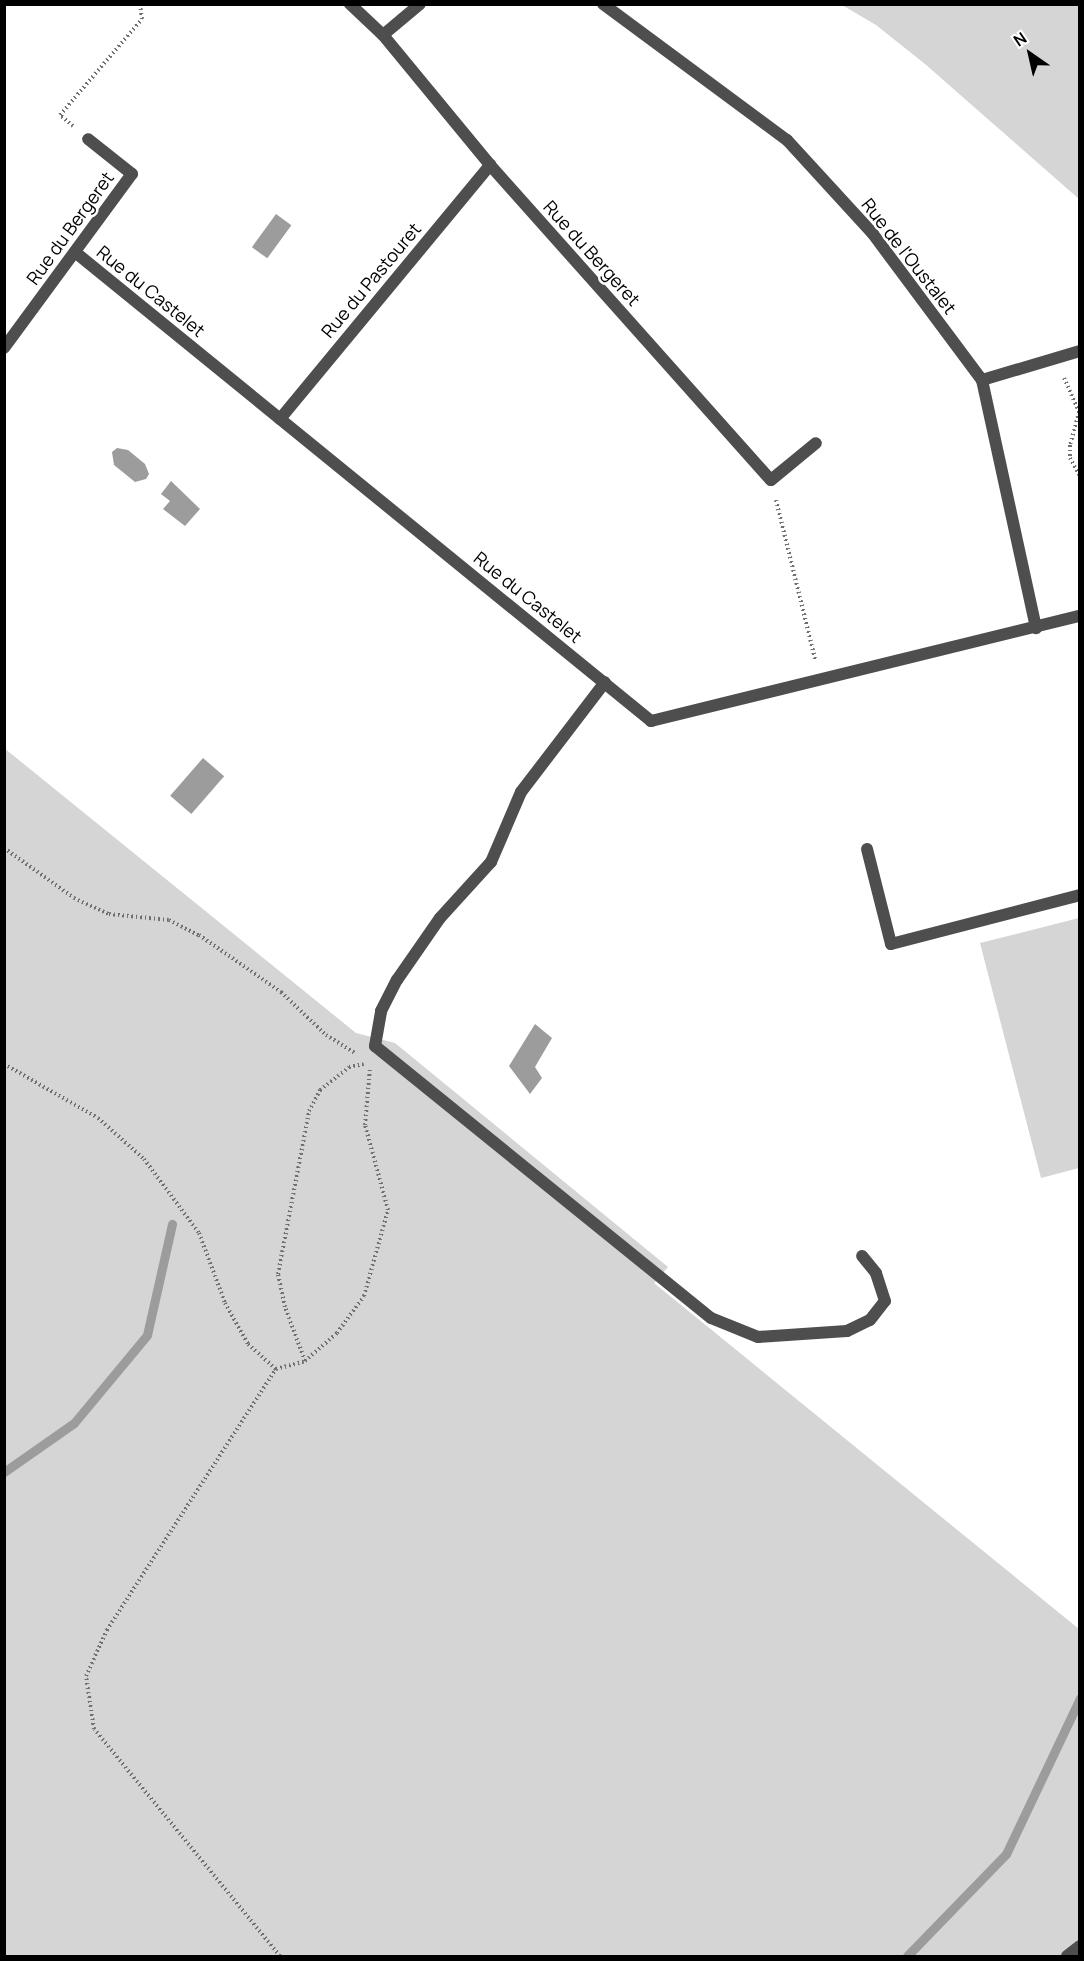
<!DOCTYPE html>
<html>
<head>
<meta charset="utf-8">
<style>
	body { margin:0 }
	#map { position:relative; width:1084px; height:1961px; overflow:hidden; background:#fff; font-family:Manrope,sans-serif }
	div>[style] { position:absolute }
	.green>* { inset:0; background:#d5d5d5 }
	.water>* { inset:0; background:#9c9c9c; transform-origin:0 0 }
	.stream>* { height:9px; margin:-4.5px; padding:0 4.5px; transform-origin:4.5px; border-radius:4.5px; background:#9c9c9c }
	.path>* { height:4px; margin-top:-2px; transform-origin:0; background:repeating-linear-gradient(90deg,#707070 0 1.5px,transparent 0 4.5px) }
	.service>* { height:12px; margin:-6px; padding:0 6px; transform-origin:6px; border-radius:6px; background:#4e4e4e }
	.minor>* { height:12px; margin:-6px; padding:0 6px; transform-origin:6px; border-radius:6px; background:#4e4e4e }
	span { translate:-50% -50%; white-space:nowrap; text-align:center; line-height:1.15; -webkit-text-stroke:5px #fff; paint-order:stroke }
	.street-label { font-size:18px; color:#000 }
	.frame { position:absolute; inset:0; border:6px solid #000; pointer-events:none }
	.north { position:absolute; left:1000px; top:24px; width:60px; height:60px; -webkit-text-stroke:4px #fff; paint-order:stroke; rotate:326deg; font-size:16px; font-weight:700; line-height:24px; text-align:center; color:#000 }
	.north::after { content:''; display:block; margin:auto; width:21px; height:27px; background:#000; clip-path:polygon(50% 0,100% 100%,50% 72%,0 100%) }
</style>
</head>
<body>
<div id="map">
	<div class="green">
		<div style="clip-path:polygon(842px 5px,1079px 5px,1079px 199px,925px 64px,876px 25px)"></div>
		<div style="clip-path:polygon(4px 748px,356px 1033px,395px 1043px,668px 1267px,654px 1283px,1079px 1629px,1079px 1956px,5px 1956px)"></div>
		<div style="clip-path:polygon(1079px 918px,1079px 1168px,1041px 1178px,980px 943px)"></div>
	</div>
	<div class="water">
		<div style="left:276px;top:214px;width:19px;height:41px;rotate:36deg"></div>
		<div style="clip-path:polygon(117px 448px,128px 450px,145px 464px,149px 474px,146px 479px,135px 482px,114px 465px,112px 452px)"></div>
		<div style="clip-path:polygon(171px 481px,200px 509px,185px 526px,163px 509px,170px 501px,161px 494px)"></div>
		<div style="left:203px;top:758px;width:28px;height:50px;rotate:41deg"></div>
		<div style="clip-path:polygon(535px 1024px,552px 1038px,535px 1067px,542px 1078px,530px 1094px,509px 1066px)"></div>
	</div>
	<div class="stream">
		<div style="left:4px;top:1472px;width:85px;rotate:-35deg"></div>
		<div style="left:74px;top:1423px;width:114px;rotate:-50.3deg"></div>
		<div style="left:147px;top:1335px;width:114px;rotate:-77.3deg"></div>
		<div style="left:907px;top:1956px;width:142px;rotate:-45.9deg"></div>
		<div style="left:1006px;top:1854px;width:173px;rotate:-64.6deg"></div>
	</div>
	<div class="path">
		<div style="left:73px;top:126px;width:17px;rotate:-140deg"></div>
		<div style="left:60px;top:115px;width:126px;rotate:-49.5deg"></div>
		<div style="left:142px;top:19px;width:15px;rotate:-98deg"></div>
		<div style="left:1064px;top:378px;width:37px;rotate:66deg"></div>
		<div style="left:1079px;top:412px;width:34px;rotate:105deg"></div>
		<div style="left:1070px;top:445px;width:13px;rotate:90deg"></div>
		<div style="left:1070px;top:458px;width:21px;rotate:61deg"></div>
		<div style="left:776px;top:500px;width:164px;rotate:76.2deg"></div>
		<div style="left:4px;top:848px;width:86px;rotate:35.5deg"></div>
		<div style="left:74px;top:898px;width:38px;rotate:25deg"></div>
		<div style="left:109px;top:914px;width:60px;rotate:5.7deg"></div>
		<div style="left:169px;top:920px;width:34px;rotate:27deg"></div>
		<div style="left:199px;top:935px;width:100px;rotate:34.8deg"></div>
		<div style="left:281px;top:992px;width:62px;rotate:43.7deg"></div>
		<div style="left:326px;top:1035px;width:34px;rotate:32deg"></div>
		<div style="left:4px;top:1064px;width:108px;rotate:29.9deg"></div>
		<div style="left:98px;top:1118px;width:62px;rotate:41.7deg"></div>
		<div style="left:144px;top:1159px;width:92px;rotate:53.4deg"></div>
		<div style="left:199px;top:1233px;width:75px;rotate:69.6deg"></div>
		<div style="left:225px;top:1303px;width:47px;rotate:60.7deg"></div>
		<div style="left:248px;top:1344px;width:38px;rotate:42deg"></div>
		<div style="left:305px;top:1361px;width:58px;rotate:-110.3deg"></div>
		<div style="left:285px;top:1307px;width:34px;rotate:-102deg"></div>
		<div style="left:278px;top:1274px;width:166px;rotate:-79.2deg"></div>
		<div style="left:309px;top:1111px;width:24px;rotate:-62deg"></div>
		<div style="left:320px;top:1090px;width:37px;rotate:-38deg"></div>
		<div style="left:349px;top:1067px;width:15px;rotate:-11deg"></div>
		<div style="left:280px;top:1956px;width:293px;rotate:-129.3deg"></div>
		<div style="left:94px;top:1729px;width:54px;rotate:-98.6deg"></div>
		<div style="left:86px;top:1676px;width:51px;rotate:-65.5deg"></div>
		<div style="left:107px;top:1630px;width:311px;rotate:-57.1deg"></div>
		<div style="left:276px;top:1369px;width:30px;rotate:-15deg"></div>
		<div style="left:305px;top:1361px;width:43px;rotate:-41.2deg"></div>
		<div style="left:337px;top:1333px;width:46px;rotate:-53.9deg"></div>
		<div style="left:364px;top:1296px;width:89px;rotate:-74.4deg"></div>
		<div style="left:388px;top:1210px;width:88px;rotate:-105.1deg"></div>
		<div style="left:365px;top:1125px;width:57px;rotate:-85deg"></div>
	</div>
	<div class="service">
		<div style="left:375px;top:1046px;width:432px;rotate:39deg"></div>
		<div style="left:711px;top:1318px;width:51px;rotate:22deg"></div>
		<div style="left:758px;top:1337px;width:89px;rotate:-3.9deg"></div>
		<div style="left:847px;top:1331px;width:25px;rotate:-26deg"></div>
		<div style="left:870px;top:1320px;width:24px;rotate:-52deg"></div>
		<div style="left:885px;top:1301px;width:29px;rotate:-108deg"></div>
		<div style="left:876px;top:1273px;width:22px;rotate:-129deg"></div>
		<div style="left:1067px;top:1956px;width:16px;rotate:-38deg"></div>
	</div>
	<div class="minor">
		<div style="left:350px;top:4px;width:45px;rotate:43.2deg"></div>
		<div style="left:383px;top:35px;width:168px;rotate:50.5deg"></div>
		<div style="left:490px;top:165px;width:422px;rotate:48.3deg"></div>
		<div style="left:771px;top:480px;width:58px;rotate:-39.4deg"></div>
		<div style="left:603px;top:4px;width:229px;rotate:36.5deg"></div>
		<div style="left:787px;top:140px;width:127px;rotate:47.5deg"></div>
		<div style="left:873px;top:234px;width:182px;rotate:53.3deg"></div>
		<div style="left:982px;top:380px;width:254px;rotate:77.7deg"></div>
		<div style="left:383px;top:35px;width:48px;rotate:-40deg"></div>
		<div style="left:75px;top:252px;width:743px;rotate:39.15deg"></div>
		<div style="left:651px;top:721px;width:442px;rotate:-13.8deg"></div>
		<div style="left:4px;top:348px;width:216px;rotate:-53.7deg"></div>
		<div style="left:132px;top:174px;width:56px;rotate:-141.5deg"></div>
		<div style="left:982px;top:380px;width:102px;rotate:-16.5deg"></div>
		<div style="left:280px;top:419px;width:330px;rotate:-50.4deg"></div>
		<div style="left:867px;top:849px;width:98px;rotate:75.8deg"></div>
		<div style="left:891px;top:944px;width:195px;rotate:-14.5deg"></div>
		<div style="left:375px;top:1046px;width:36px;rotate:-80deg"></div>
		<div style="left:381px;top:1011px;width:35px;rotate:-63deg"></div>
		<div style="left:397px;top:980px;width:75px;rotate:-55.3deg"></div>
		<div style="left:440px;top:918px;width:76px;rotate:-47.7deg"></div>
		<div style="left:491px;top:862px;width:76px;rotate:-66.8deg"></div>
		<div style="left:521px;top:792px;width:138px;rotate:-52.6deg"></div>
	</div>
	<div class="street-label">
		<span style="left:70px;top:228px;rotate:-54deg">Rue du Bergeret</span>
		<span style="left:592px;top:253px;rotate:48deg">Rue du Bergeret</span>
		<span style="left:909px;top:256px;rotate:52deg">Rue de l'Oustalet</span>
		<span style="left:371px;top:280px;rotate:-50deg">Rue du Pastouret</span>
		<span style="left:151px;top:291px;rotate:39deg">Rue du Castelet</span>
		<span style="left:528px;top:597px;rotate:39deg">Rue du Castelet</span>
	</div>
	<div class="frame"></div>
	<div class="north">N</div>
</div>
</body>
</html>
